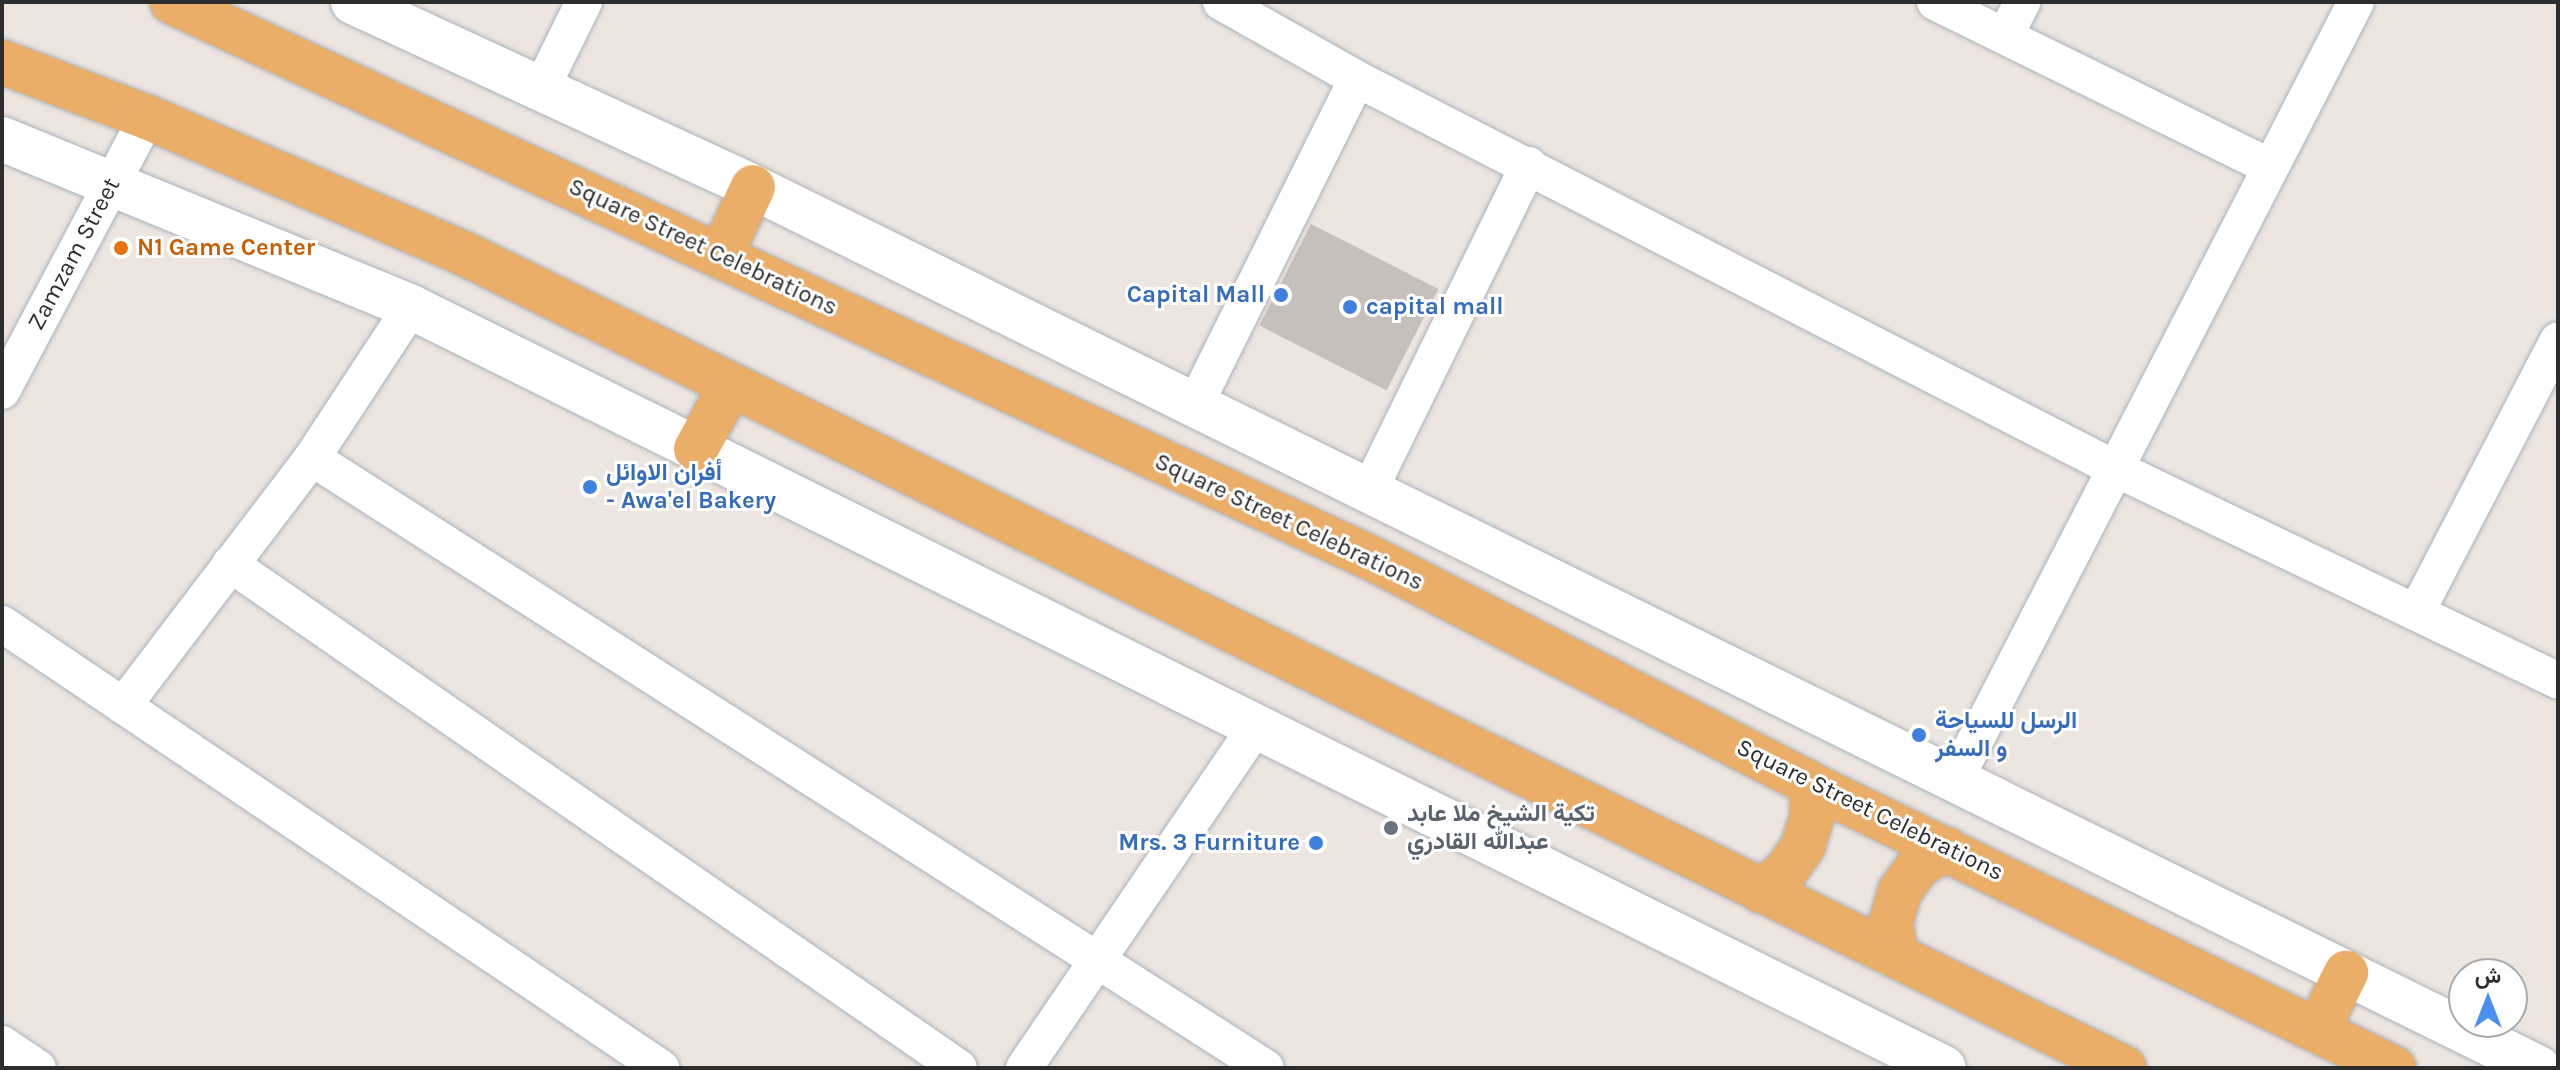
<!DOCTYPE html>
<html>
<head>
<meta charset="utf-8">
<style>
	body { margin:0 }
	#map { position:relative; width:2560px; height:1070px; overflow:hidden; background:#ede5e0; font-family:Karla,Vazirmatn,sans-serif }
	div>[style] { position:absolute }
	.building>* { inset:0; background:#c6c0bc; transform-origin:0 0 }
	.roads { filter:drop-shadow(0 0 2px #adb2b8) drop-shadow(0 0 2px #adb2b8) }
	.street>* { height:36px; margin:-18px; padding:0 18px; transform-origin:18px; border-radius:18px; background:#fff }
	.secondary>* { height:44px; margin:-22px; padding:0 22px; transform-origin:22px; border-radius:22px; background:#fff }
	.primary>* { height:44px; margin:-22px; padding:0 22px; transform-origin:22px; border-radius:22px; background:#eaae69 }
	.dots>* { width:22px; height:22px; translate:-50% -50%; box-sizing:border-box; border:4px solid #fff; border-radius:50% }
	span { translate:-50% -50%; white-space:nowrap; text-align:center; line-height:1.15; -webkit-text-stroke:6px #fff; paint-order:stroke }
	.street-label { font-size:24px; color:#2d2d2d }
	.food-label { font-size:24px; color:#c56008; font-weight:700 }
	.left { translate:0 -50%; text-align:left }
	.shop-label { font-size:24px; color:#366cbe; font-weight:700 }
	.right { translate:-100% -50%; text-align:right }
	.worship-label { font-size:24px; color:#5b616d; font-weight:700 }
	.frame { position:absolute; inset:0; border:4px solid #2d2d2d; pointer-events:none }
	.north { position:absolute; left:2448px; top:958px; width:80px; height:80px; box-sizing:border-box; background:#fff; border:2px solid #ababab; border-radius:50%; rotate:0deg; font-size:22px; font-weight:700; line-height:32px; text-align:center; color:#2d2d2d }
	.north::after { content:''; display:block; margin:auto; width:28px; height:36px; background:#4b8ff0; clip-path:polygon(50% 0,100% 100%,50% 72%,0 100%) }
</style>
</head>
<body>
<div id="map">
	<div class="building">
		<div style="left:1311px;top:224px;width:143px;height:114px;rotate:27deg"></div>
	</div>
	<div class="roads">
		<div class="street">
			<div style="left:1221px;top:2px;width:156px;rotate:29.5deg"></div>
			<div style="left:1357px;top:79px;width:851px;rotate:27.2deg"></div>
			<div style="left:2114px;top:468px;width:492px;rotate:25.6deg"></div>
			<div style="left:1935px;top:2px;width:373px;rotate:26.2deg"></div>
			<div style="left:2005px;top:36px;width:38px;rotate:-63deg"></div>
			<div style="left:542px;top:87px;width:95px;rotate:-63.7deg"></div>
			<div style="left:2px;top:391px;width:310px;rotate:-62.1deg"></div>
			<div style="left:1195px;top:405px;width:364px;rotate:-63.6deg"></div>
			<div style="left:312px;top:458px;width:1132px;rotate:32.6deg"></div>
			<div style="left:1369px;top:491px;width:363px;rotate:-63.9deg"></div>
			<div style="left:230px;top:564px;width:886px;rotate:34.66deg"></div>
			<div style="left:2417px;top:611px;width:305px;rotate:-62.5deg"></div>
			<div style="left:2px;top:624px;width:795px;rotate:33.97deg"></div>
			<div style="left:123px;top:706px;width:312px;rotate:-52.7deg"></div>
			<div style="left:312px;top:458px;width:181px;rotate:-56.7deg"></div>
			<div style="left:1955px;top:780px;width:875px;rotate:-62.73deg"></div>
			<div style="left:2px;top:1044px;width:43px;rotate:33.7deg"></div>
			<div style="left:1024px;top:1068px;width:412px;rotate:-55.8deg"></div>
		</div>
		<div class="secondary">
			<div style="left:353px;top:2px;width:441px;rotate:24.8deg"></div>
			<div style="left:753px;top:187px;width:1991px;rotate:26.26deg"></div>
			<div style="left:2px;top:139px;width:442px;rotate:22.3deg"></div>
			<div style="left:411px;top:307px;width:1711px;rotate:26.4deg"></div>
		</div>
		<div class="primary">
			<div style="left:172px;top:2px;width:1324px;rotate:24.88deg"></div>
			<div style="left:1373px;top:559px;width:494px;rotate:27.2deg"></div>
			<div style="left:1812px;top:785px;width:647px;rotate:25.93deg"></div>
			<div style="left:2px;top:62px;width:155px;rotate:20.8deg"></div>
			<div style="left:147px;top:117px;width:348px;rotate:23.3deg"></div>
			<div style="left:467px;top:255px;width:1846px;rotate:26.13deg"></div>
			<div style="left:721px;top:255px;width:75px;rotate:-64.8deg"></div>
			<div style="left:696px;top:449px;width:73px;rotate:-61.3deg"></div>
			<div style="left:1761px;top:891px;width:31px;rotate:-38deg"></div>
			<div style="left:1785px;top:872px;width:32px;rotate:-55deg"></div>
			<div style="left:1803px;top:846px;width:31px;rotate:-73deg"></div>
			<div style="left:1812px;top:816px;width:31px;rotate:-90deg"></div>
			<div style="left:1896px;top:955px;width:33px;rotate:-99deg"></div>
			<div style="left:1891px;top:922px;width:32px;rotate:-74deg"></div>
			<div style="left:1900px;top:891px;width:32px;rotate:-54deg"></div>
			<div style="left:1919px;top:865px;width:32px;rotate:-30deg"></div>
			<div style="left:2318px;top:1029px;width:63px;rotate:-63.4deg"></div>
		</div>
	</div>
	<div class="dots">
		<div style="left:121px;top:248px;background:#e8710a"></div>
		<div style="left:1281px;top:295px;background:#3f7fe0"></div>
		<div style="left:1350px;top:307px;background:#3f7fe0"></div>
		<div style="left:590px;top:487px;background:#3f7fe0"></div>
		<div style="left:1919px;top:735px;background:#3f7fe0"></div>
		<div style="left:1391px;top:828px;background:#6b7280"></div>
		<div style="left:1316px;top:843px;background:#3f7fe0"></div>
	</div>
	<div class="street-label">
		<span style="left:703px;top:247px;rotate:25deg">Square Street Celebrations</span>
		<span style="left:74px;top:254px;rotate:-62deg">Zamzam Street</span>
		<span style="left:1289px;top:522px;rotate:25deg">Square Street Celebrations</span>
		<span style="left:1870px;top:810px;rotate:26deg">Square Street Celebrations</span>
	</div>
	<div class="food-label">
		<span class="left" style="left:137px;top:248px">N1 Game Center</span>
	</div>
	<div class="shop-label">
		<span class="right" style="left:1265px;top:295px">Capital Mall</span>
		<span class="left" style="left:1366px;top:307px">capital mall</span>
		<span class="left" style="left:606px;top:487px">أفران الاوائل<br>- Awa'el Bakery</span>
		<span class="left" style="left:1935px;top:735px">الرسل للسياحة<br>و السفر</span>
		<span class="right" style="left:1300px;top:843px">Mrs. 3 Furniture</span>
	</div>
	<div class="worship-label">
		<span class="left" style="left:1407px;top:828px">تكية الشيخ ملا عابد<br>عبدالله القادري</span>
	</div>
	<div class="frame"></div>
	<div class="north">ش</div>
</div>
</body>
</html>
